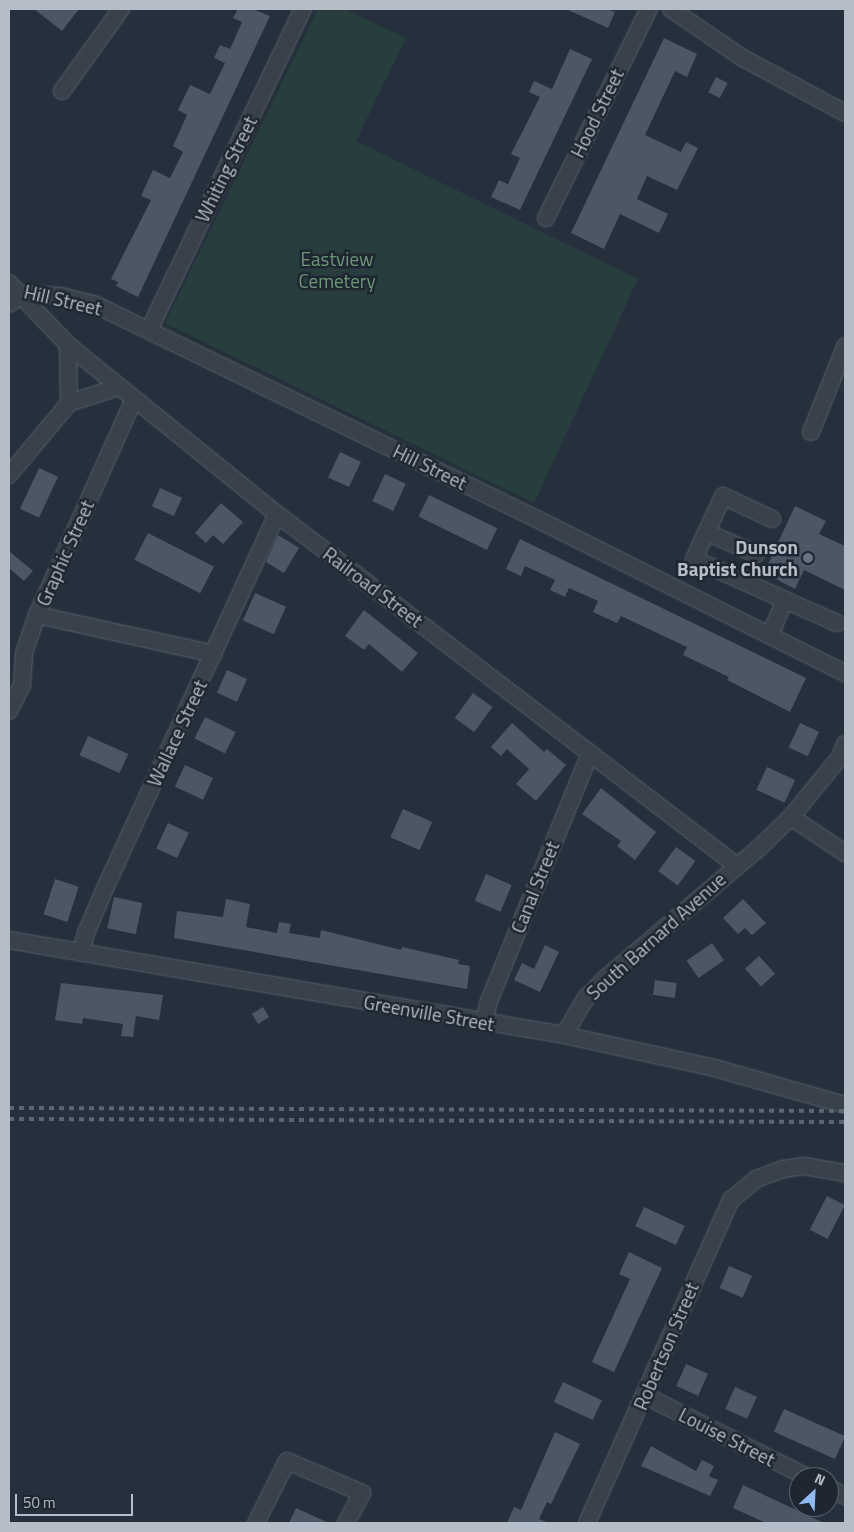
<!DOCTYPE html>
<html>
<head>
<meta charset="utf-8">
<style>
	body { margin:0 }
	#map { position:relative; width:854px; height:1532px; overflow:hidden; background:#25303c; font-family:"Titillium Web",sans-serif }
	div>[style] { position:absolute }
	.green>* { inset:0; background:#283e3e }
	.building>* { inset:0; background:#4b5765; transform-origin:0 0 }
	.roads { filter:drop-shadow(0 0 1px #57606a) drop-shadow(0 0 1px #57606a) }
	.minor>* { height:16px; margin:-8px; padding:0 8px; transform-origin:8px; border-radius:8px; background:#39424c }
	.rail>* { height:4px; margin-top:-2px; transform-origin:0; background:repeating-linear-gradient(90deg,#5b6673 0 5px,transparent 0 10px) }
	.dots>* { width:14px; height:14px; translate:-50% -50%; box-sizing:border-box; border:2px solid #1e2731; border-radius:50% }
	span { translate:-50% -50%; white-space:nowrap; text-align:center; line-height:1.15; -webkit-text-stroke:5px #1e2731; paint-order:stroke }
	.street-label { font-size:19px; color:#b5bdc8 }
	.park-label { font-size:19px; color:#6d9775 }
	.poi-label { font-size:19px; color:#b5bdc8; font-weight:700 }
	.right { translate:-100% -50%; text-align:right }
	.frame { position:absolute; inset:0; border:10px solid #b5bdc8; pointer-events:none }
	.north { position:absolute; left:789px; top:1467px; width:50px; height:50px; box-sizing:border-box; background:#1e2731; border:1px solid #5a636d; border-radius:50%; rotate:25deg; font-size:14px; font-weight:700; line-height:20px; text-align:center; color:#b5bdc8 }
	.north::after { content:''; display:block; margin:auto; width:18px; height:22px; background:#8fbaf2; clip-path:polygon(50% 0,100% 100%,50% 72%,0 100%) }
	.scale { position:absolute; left:15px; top:1494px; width:118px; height:22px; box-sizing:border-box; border:2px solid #b5bdc8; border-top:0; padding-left:6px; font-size:15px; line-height:18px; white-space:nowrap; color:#b5bdc8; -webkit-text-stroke:4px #1e2731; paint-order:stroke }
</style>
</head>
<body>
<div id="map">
	<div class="green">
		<div style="clip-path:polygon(318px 9px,344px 9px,406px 38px,356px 141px,638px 279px,534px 503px,165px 323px)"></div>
	</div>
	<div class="building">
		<div style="clip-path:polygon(34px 9px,79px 9px,62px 31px)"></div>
		<div style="clip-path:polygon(238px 9px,253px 9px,270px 16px,138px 297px,116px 286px,118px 282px,111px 279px,151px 200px,141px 196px,153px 170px,170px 178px,183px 152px,173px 146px,187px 115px,178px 110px,190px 85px,210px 94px,225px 63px,214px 58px,220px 45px,230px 49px,242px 22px,233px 18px)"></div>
		<div style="clip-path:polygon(566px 9px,607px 9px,615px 12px,608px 28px)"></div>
		<div style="clip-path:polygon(664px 38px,697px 54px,687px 77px,675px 71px,645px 135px,681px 152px,686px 142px,698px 148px,677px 190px,647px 176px,637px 199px,668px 214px,659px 233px,620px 214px,604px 249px,571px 233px)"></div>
		<div style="clip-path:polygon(570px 49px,592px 59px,520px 210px,491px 197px,499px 180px,508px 184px,520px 158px,511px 154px,540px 97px,529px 92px,534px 81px,552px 89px)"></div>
		<div style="left:716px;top:77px;width:13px;height:17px;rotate:27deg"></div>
		<div style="left:340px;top:452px;width:23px;height:28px;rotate:25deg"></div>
		<div style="left:39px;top:468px;width:21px;height:45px;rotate:25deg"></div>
		<div style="left:385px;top:474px;width:23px;height:30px;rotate:25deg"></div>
		<div style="left:160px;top:488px;width:24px;height:20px;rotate:24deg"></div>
		<div style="left:429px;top:495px;width:76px;height:24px;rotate:26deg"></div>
		<div style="clip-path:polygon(221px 503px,243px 522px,223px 544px,213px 535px,206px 543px,195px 533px)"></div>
		<div style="clip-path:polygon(795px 506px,826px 521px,819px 534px,845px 546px,845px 590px,804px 570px,795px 589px,764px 573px)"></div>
		<div style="left:148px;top:533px;width:74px;height:30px;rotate:27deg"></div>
		<div style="clip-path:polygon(278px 535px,299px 548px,284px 573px,266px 562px)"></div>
		<div style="clip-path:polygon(520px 539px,806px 678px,790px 712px,727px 680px,729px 677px,683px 655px,687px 647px,621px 616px,617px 623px,593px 612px,598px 601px,569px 588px,565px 597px,550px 590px,555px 580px,525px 566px,521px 576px,506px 569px)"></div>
		<div style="clip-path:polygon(9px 551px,33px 571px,24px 581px,9px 568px)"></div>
		<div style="left:255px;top:593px;width:34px;height:30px;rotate:24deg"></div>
		<div style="clip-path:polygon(364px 610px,418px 653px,402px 672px,369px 644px,364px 650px,345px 636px)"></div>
		<div style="left:227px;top:670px;width:22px;height:25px;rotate:24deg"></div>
		<div style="left:473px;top:693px;width:24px;height:31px;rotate:36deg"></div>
		<div style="left:205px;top:717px;width:34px;height:24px;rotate:26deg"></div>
		<div style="clip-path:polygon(512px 723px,544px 752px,547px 749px,566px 765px,536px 801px,516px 784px,529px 769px,507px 749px,501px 756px,491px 747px)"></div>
		<div style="left:800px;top:723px;width:21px;height:27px;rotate:25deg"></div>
		<div style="left:88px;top:736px;width:44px;height:21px;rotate:24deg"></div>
		<div style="left:185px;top:765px;width:31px;height:24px;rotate:25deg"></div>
		<div style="left:767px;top:767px;width:31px;height:25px;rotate:25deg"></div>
		<div style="clip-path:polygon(601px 788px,656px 832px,635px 860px,617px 846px,621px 841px,582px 814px)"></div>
		<div style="left:403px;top:809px;width:32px;height:31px;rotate:24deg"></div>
		<div style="left:168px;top:823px;width:23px;height:28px;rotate:25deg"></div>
		<div style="left:676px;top:847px;width:24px;height:30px;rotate:36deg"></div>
		<div style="left:486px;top:874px;width:28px;height:29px;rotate:23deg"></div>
		<div style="left:55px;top:879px;width:25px;height:37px;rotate:18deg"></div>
		<div style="left:114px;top:897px;width:29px;height:32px;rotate:12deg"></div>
		<div style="clip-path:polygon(226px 899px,250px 904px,246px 927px,277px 933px,279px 922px,291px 924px,289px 933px,320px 938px,321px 930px,401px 950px,402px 947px,459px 960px,458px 964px,470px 966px,467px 989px,174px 938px,177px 911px,223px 917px)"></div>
		<div style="clip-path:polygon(743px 899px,766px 923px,752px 935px,745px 928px,738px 934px,723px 918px)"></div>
		<div style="left:712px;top:943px;width:21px;height:31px;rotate:55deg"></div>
		<div style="clip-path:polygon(545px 945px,559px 952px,540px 992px,514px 980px,522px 963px,534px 969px)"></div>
		<div style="left:759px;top:956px;width:24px;height:19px;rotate:48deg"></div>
		<div style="left:655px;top:980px;width:22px;height:15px;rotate:8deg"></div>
		<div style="clip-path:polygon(61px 983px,163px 995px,159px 1020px,136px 1016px,133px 1037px,121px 1036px,123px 1024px,83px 1018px,82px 1024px,55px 1020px)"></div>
		<div style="left:263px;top:1007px;width:12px;height:13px;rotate:59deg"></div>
		<div style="left:827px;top:1196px;width:20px;height:38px;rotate:27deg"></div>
		<div style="left:644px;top:1207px;width:45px;height:21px;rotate:25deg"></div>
		<div style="clip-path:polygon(629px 1252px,662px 1268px,614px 1372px,592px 1362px,630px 1279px,619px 1274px)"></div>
		<div style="left:729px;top:1266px;width:25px;height:24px;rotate:23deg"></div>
		<div style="left:686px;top:1364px;width:24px;height:24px;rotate:24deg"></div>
		<div style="left:563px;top:1382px;width:43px;height:22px;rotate:25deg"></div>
		<div style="left:735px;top:1387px;width:24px;height:24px;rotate:24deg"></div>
		<div style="left:784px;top:1409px;width:67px;height:25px;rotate:24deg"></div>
		<div style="clip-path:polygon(555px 1432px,580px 1444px,551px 1504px,547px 1502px,539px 1519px,549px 1523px,507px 1523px,514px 1507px,521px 1510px)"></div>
		<div style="clip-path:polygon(651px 1446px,696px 1471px,702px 1460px,714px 1466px,709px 1476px,718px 1480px,710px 1496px,641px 1466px)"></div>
		<div style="clip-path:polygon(743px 1485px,775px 1500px,824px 1523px,766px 1523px,733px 1508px)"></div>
		<div style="clip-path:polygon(296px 1508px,329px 1523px,289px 1523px)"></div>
	</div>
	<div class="roads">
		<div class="minor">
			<div style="left:671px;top:9px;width:85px;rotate:34.4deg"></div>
			<div style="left:741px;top:57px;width:118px;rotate:28.3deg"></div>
			<div style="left:62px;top:91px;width:101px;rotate:-54.3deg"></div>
			<div style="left:546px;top:218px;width:233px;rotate:-63.8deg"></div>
			<div style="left:9px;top:283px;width:86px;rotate:46.4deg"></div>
			<div style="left:68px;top:345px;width:269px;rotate:39deg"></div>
			<div style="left:277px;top:514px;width:578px;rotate:37.41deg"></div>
			<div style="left:22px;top:294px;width:39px;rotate:3deg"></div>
			<div style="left:61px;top:296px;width:34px;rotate:14deg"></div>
			<div style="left:94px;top:304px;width:495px;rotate:25.9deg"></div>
			<div style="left:539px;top:520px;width:342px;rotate:26.6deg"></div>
			<div style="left:9px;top:304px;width:16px;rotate:-38deg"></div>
			<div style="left:149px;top:330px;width:356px;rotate:-64.4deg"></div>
			<div style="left:69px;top:403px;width:52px;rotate:-17.7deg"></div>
			<div style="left:811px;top:432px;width:92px;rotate:-68.2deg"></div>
			<div style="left:9px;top:475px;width:94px;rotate:-50.2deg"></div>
			<div style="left:69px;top:403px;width:58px;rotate:-91deg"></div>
			<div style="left:772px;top:519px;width:54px;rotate:-154.9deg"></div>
			<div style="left:723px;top:496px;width:69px;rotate:114.7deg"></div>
			<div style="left:694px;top:559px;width:100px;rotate:24.3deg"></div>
			<div style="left:706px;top:532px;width:55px;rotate:23.7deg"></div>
			<div style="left:37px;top:615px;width:181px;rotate:12.4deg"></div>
			<div style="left:770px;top:635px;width:38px;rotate:-67deg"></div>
			<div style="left:785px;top:600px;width:57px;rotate:23.9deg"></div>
			<div style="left:9px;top:711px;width:29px;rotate:-63deg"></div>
			<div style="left:22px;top:685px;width:32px;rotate:-86deg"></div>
			<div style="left:24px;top:653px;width:40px;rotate:-71.1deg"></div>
			<div style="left:37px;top:615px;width:237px;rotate:-65.8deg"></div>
			<div style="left:791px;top:817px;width:65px;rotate:33.7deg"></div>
			<div style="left:9px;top:940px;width:563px;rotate:9.71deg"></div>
			<div style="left:564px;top:1035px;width:150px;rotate:12.3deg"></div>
			<div style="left:711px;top:1067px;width:139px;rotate:15.8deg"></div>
			<div style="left:81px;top:953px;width:21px;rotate:-76deg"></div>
			<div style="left:86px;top:933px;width:51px;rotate:-66.9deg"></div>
			<div style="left:106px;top:886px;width:409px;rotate:-65.3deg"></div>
			<div style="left:484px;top:1022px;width:22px;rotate:-77deg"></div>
			<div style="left:489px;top:1001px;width:268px;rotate:-67.8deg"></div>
			<div style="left:564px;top:1035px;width:42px;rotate:-59.7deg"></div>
			<div style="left:585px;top:999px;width:33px;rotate:-45deg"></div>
			<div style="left:608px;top:976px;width:198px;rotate:-40.3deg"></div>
			<div style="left:759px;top:848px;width:45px;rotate:-44.1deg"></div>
			<div style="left:791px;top:817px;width:77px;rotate:-50.8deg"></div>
			<div style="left:840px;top:757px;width:14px;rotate:-69deg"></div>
			<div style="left:646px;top:1396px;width:180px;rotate:26.7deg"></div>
			<div style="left:829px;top:1488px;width:18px;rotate:27deg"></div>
			<div style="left:256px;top:1523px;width:69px;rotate:-63.4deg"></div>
			<div style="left:287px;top:1461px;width:82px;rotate:23.1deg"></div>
			<div style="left:362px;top:1493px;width:34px;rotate:118deg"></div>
			<div style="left:587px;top:1523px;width:354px;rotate:-66deg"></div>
			<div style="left:731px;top:1200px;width:33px;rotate:-40deg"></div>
			<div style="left:756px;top:1179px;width:29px;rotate:-20deg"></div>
			<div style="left:783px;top:1169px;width:21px;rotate:-8deg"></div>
			<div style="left:804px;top:1166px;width:42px;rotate:9.7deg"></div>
		</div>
	</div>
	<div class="rail">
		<div style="left:9px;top:1108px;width:836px;rotate:0.21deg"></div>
		<div style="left:9px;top:1119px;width:836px;rotate:0.21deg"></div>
	</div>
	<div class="dots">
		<div style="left:808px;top:558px;background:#6b7280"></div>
	</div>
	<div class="street-label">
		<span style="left:597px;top:113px;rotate:-64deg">Hood Street</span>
		<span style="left:226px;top:169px;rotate:-64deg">Whiting Street</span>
		<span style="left:63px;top:300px;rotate:13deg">Hill Street</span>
		<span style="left:430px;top:467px;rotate:26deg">Hill Street</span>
		<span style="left:65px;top:553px;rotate:-66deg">Graphic Street</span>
		<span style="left:373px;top:587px;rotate:37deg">Railroad Street</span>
		<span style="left:177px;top:733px;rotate:-65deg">Wallace Street</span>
		<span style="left:535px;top:887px;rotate:-68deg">Canal Street</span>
		<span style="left:656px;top:936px;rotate:-42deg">South Barnard Avenue</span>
		<span style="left:429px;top:1013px;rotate:10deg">Greenville Street</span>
		<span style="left:666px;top:1346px;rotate:-67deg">Robertson Street</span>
		<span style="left:727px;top:1437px;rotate:27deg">Louise Street</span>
	</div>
	<div class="park-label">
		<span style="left:337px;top:270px">Eastview<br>Cemetery</span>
	</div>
	<div class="poi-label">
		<span class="right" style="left:798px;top:558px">Dunson<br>Baptist Church</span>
	</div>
	<div class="frame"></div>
	<div class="north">N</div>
	<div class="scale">50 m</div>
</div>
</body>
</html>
